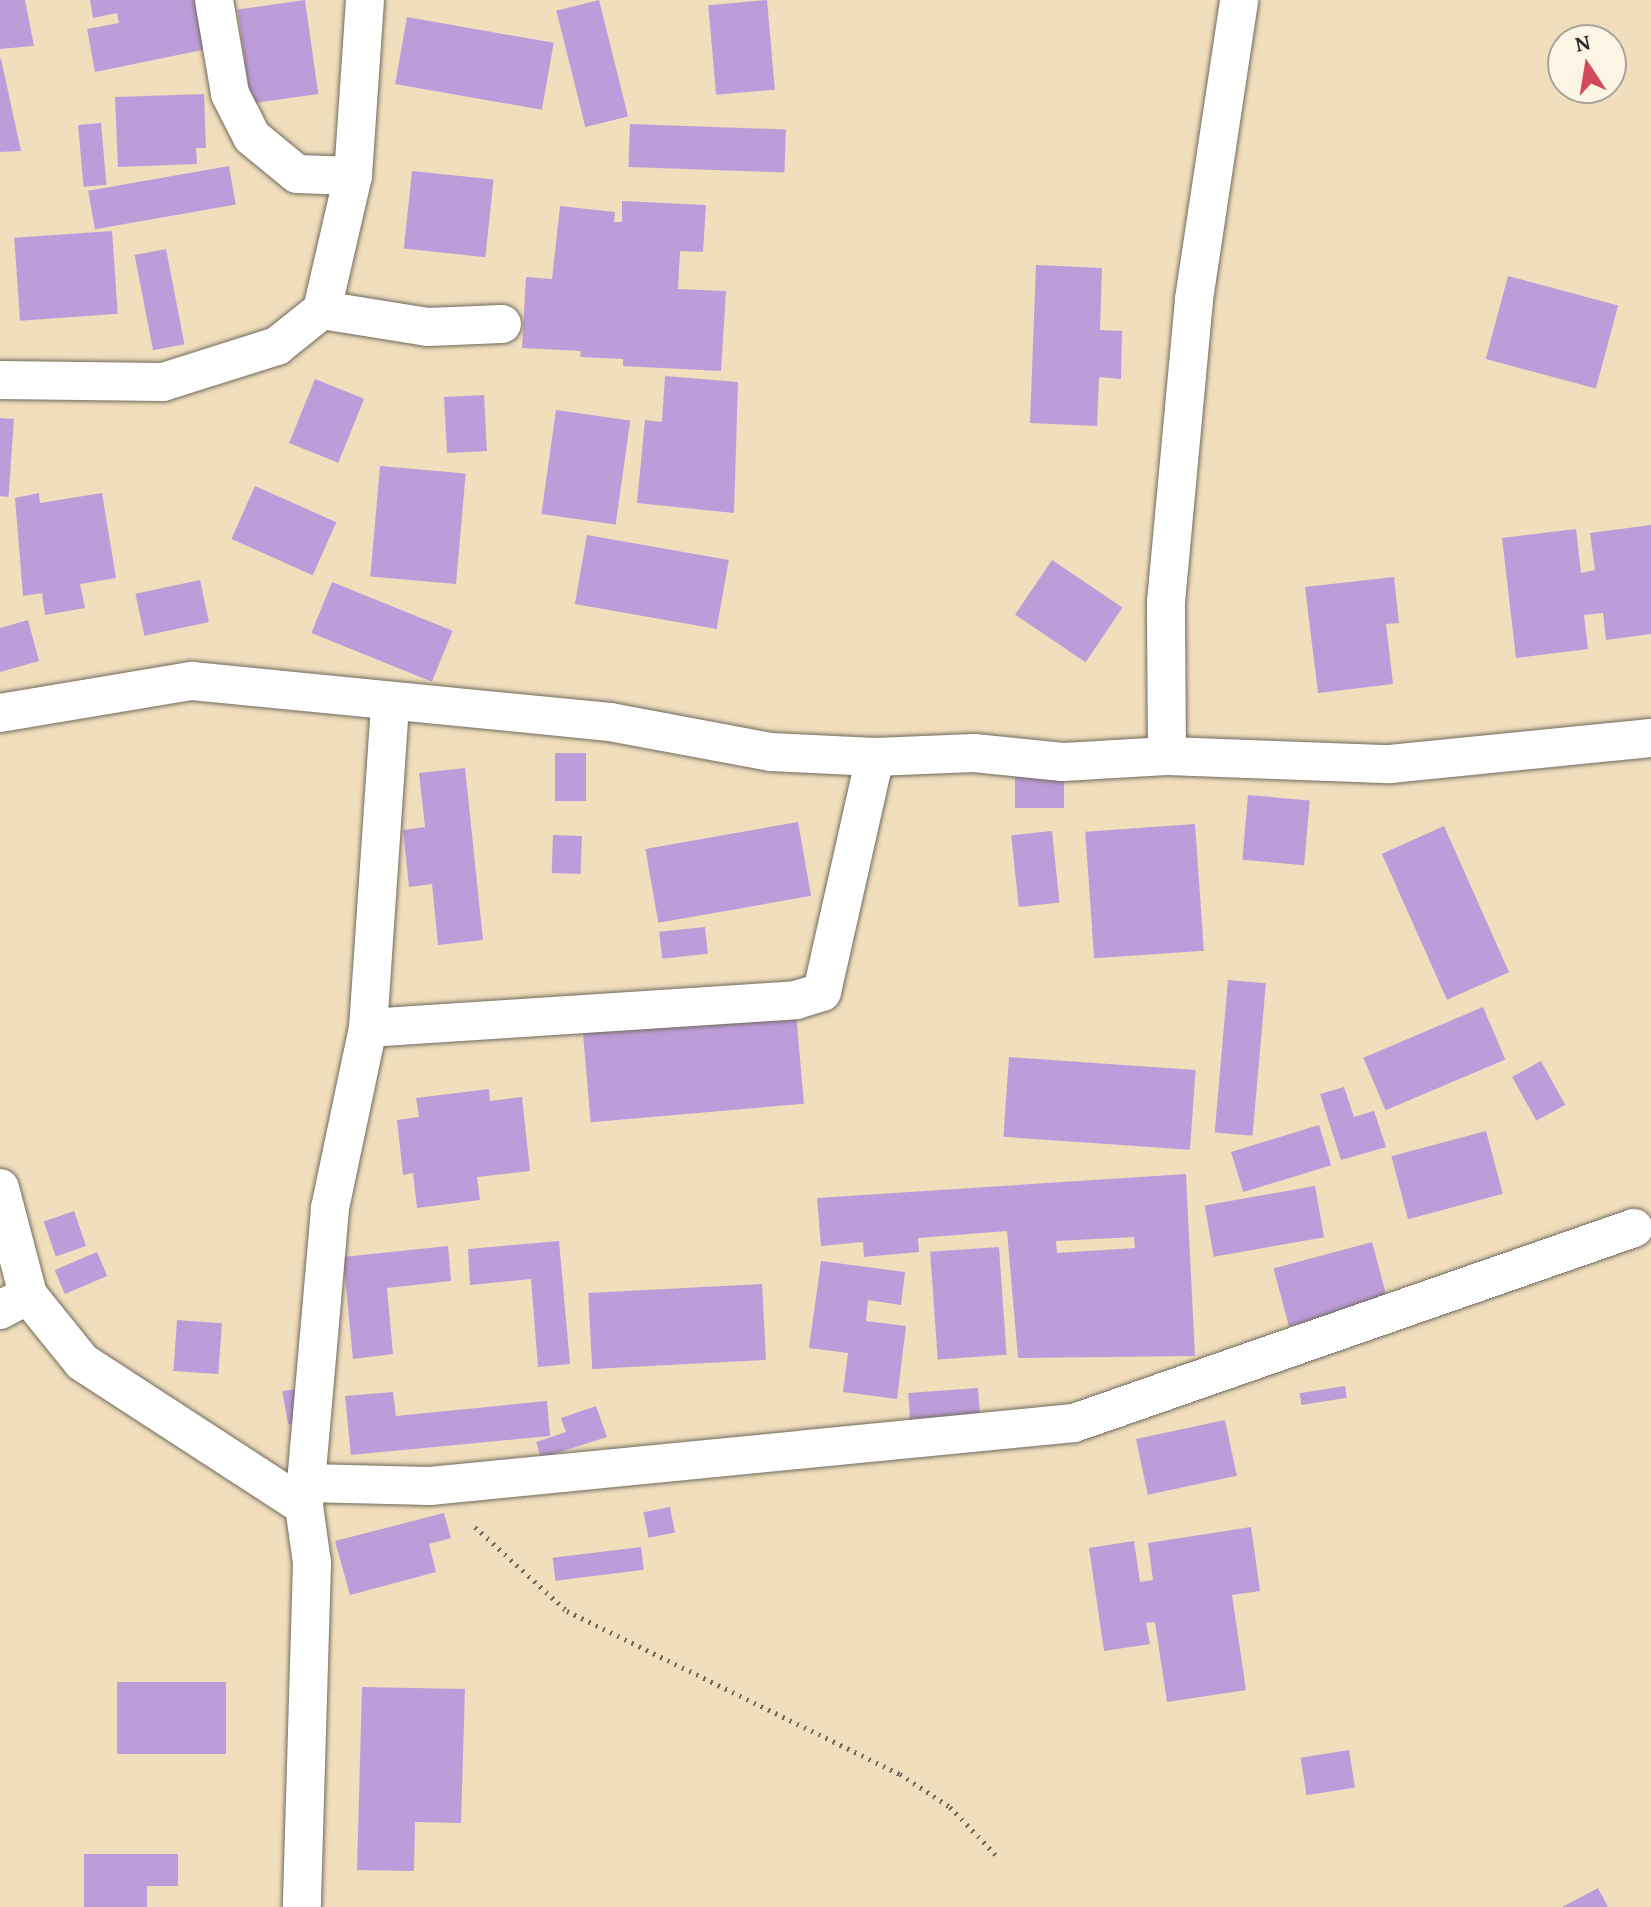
<!DOCTYPE html>
<html>
<head>
<meta charset="utf-8">
<style>
	body { margin:0 }
	#map { position:relative; width:1651px; height:1907px; overflow:hidden; background:#f0debc; font-family:"Gentium Book Plus",serif }
	div>[style] { position:absolute }
	.building>* { inset:0; background:#bd9dd9; transform-origin:0 0 }
	.path>* { height:5px; margin-top:-2.5px; transform-origin:0; background:repeating-linear-gradient(90deg,#706a5e 0 2px,transparent 0 8px) }
	.roads { filter:drop-shadow(0 0 2px #706a5e) drop-shadow(0 0 2px #706a5e) }
	.street>* { height:38px; margin:-19px; padding:0 19px; transform-origin:19px; border-radius:19px; background:#fff }
	span { translate:-50% -50%; white-space:nowrap; text-align:center; line-height:1.15; -webkit-text-stroke:7px #fcf5e5; paint-order:stroke }
	.north { position:absolute; left:1547px; top:24px; width:80px; height:80px; box-sizing:border-box; background:#fcf5e5; border:2px solid #a8a49b; border-radius:50%; rotate:348deg; font-size:22px; font-weight:700; line-height:32px; text-align:center; color:#2b2b2b }
	.north::after { content:''; display:block; margin:auto; width:28px; height:36px; background:#d1495b; clip-path:polygon(50% 0,100% 100%,50% 72%,0 100%) }
</style>
</head>
<body>
<div id="map">
	<div class="building">
		<div style="clip-path:polygon(0 0,25px 0,34px 46px,0 49px)"></div>
		<div style="clip-path:polygon(90px 0,198px 0,207px 49px,95px 72px,87px 29px,119px 23px,117px 13px,93px 18px)"></div>
		<div style="left:305px;top:0;width:95px;height:68px;rotate:82deg"></div>
		<div style="left:599px;top:0;width:120px;height:44px;rotate:76deg"></div>
		<div style="left:767px;top:0;width:90px;height:59px;rotate:85deg"></div>
		<div style="left:407px;top:17px;width:149px;height:68px;rotate:10deg"></div>
		<div style="clip-path:polygon(0 59px,1px 59px,21px 151px,0 152px)"></div>
		<div style="clip-path:polygon(204px 94px,206px 148px,196px 148px,197px 164px,118px 167px,115px 97px)"></div>
		<div style="left:101px;top:123px;width:62px;height:23px;rotate:85deg"></div>
		<div style="left:630px;top:124px;width:156px;height:43px;rotate:2deg"></div>
		<div style="left:229px;top:166px;width:39px;height:143px;rotate:80deg"></div>
		<div style="left:412px;top:171px;width:82px;height:78px;rotate:6deg"></div>
		<div style="clip-path:polygon(622px 201px,706px 205px,703px 252px,680px 251px,678px 289px,726px 291px,721px 371px,623px 366px,623px 359px,580px 357px,581px 351px,522px 348px,526px 277px,552px 279px,560px 206px,615px 212px,614px 222px,622px 222px)"></div>
		<div style="left:112px;top:231px;width:83px;height:98px;rotate:86deg"></div>
		<div style="left:166px;top:249px;width:97px;height:32px;rotate:79deg"></div>
		<div style="clip-path:polygon(1036px 265px,1102px 268px,1100px 330px,1122px 331px,1121px 379px,1099px 377px,1097px 426px,1030px 423px)"></div>
		<div style="left:1508px;top:276px;width:114px;height:86px;rotate:15deg"></div>
		<div style="clip-path:polygon(665px 376px,738px 382px,734px 513px,637px 503px,645px 420px,662px 422px)"></div>
		<div style="left:315px;top:379px;width:53px;height:69px;rotate:22deg"></div>
		<div style="left:484px;top:395px;width:56px;height:40px;rotate:87deg"></div>
		<div style="left:556px;top:410px;width:75px;height:105px;rotate:8deg"></div>
		<div style="left:0;top:418px;width:14px;height:78px;rotate:4deg"></div>
		<div style="left:380px;top:466px;width:86px;height:111px;rotate:5deg"></div>
		<div style="left:255px;top:486px;width:89px;height:58px;rotate:24deg"></div>
		<div style="clip-path:polygon(39px 493px,40px 503px,102px 493px,116px 578px,80px 584px,85px 608px,45px 615px,42px 593px,23px 596px,15px 498px)"></div>
		<div style="clip-path:polygon(1651px 525px,1651px 634px,1606px 640px,1603px 613px,1584px 615px,1588px 649px,1516px 658px,1502px 538px,1576px 529px,1581px 573px,1595px 570px,1590px 533px)"></div>
		<div style="left:587px;top:535px;width:144px;height:70px;rotate:10deg"></div>
		<div style="left:1052px;top:560px;width:85px;height:66px;rotate:34deg"></div>
		<div style="clip-path:polygon(1394px 577px,1399px 623px,1386px 624px,1393px 684px,1318px 693px,1305px 587px)"></div>
		<div style="left:200px;top:580px;width:43px;height:66px;rotate:78deg"></div>
		<div style="left:332px;top:582px;width:130px;height:55px;rotate:22deg"></div>
		<div style="clip-path:polygon(28px 620px,39px 661px,0 672px,0 628px)"></div>
		<div style="left:555px;top:753px;width:31px;height:48px"></div>
		<div style="clip-path:polygon(465px 768px,483px 940px,438px 945px,432px 884px,409px 887px,403px 830px,425px 827px,419px 773px)"></div>
		<div style="left:1015px;top:773px;width:49px;height:35px"></div>
		<div style="left:1248px;top:795px;width:62px;height:65px;rotate:5deg"></div>
		<div style="left:798px;top:822px;width:75px;height:155px;rotate:80deg"></div>
		<div style="left:1195px;top:824px;width:127px;height:110px;rotate:86deg"></div>
		<div style="left:1444px;top:826px;width:160px;height:68px;rotate:66deg"></div>
		<div style="left:1052px;top:831px;width:72px;height:41px;rotate:84deg"></div>
		<div style="left:553px;top:835px;width:29px;height:38px;rotate:2deg"></div>
		<div style="left:705px;top:927px;width:27px;height:46px;rotate:84deg"></div>
		<div style="left:1228px;top:980px;width:38px;height:153px;rotate:5deg"></div>
		<div style="left:1483px;top:1007px;width:57px;height:130px;rotate:67deg"></div>
		<div style="left:796px;top:1013px;width:91px;height:214px;rotate:85deg"></div>
		<div style="left:1009px;top:1057px;width:187px;height:80px;rotate:4deg"></div>
		<div style="left:1541px;top:1061px;width:50px;height:33px;rotate:61deg"></div>
		<div style="clip-path:polygon(1344px 1087px,1354px 1117px,1374px 1111px,1386px 1147px,1341px 1160px,1320px 1094px)"></div>
		<div style="clip-path:polygon(489px 1089px,490px 1101px,522px 1097px,530px 1171px,477px 1177px,480px 1200px,417px 1208px,413px 1173px,403px 1175px,397px 1120px,419px 1117px,416px 1098px)"></div>
		<div style="left:1319px;top:1125px;width:42px;height:92px;rotate:73deg"></div>
		<div style="left:1486px;top:1131px;width:65px;height:98px;rotate:75deg"></div>
		<div style="clip-path:polygon(evenodd,1186px 1174px,1195px 1356px,1018px 1358px,1007px 1231px,918px 1238px,919px 1252px,864px 1257px,863px 1242px,821px 1246px,817px 1198px,1186px 1174px,1134px 1237px,1135px 1248px,1057px 1253px,1056px 1241px,1134px 1237px)"></div>
		<div style="left:1315px;top:1186px;width:52px;height:112px;rotate:80deg"></div>
		<div style="left:74px;top:1211px;width:37px;height:32px;rotate:71deg"></div>
		<div style="clip-path:polygon(559px 1241px,570px 1364px,538px 1367px,531px 1279px,470px 1285px,468px 1249px)"></div>
		<div style="left:1372px;top:1242px;width:60px;height:102px;rotate:75deg"></div>
		<div style="clip-path:polygon(448px 1246px,451px 1281px,387px 1288px,393px 1354px,353px 1359px,343px 1257px)"></div>
		<div style="left:999px;top:1247px;width:108px;height:69px;rotate:86deg"></div>
		<div style="left:97px;top:1252px;width:26px;height:46px;rotate:67deg"></div>
		<div style="clip-path:polygon(821px 1261px,905px 1272px,901px 1305px,868px 1300px,866px 1321px,906px 1326px,897px 1399px,843px 1392px,848px 1353px,809px 1348px)"></div>
		<div style="left:762px;top:1284px;width:76px;height:174px;rotate:87deg"></div>
		<div style="left:177px;top:1320px;width:45px;height:51px;rotate:4deg"></div>
		<div style="left:1345px;top:1386px;width:12px;height:46px;rotate:81deg"></div>
		<div style="left:300px;top:1388px;width:34px;height:18px;rotate:80deg"></div>
		<div style="left:978px;top:1388px;width:27px;height:70px;rotate:86deg"></div>
		<div style="clip-path:polygon(393px 1392px,396px 1416px,547px 1401px,550px 1436px,351px 1455px,345px 1396px)"></div>
		<div style="clip-path:polygon(596px 1406px,607px 1437px,541px 1458px,536px 1442px,566px 1432px,561px 1418px)"></div>
		<div style="left:1225px;top:1420px;width:57px;height:91px;rotate:78deg"></div>
		<div style="left:670px;top:1507px;width:26px;height:27px;rotate:79deg"></div>
		<div style="clip-path:polygon(444px 1513px,451px 1538px,429px 1544px,436px 1572px,350px 1595px,335px 1541px)"></div>
		<div style="clip-path:polygon(1251px 1527px,1260px 1591px,1232px 1595px,1246px 1690px,1167px 1702px,1155px 1622px,1146px 1623px,1150px 1644px,1104px 1651px,1089px 1548px,1134px 1541px,1140px 1582px,1153px 1580px,1148px 1543px)"></div>
		<div style="left:641px;top:1547px;width:23px;height:89px;rotate:83deg"></div>
		<div style="left:117px;top:1682px;width:109px;height:72px"></div>
		<div style="clip-path:polygon(362px 1687px,465px 1689px,461px 1823px,415px 1822px,414px 1871px,357px 1870px)"></div>
		<div style="left:1349px;top:1750px;width:38px;height:49px;rotate:81deg"></div>
		<div style="clip-path:polygon(84px 1854px,178px 1854px,178px 1886px,147px 1886px,147px 1907px,84px 1907px)"></div>
		<div style="clip-path:polygon(1598px 1888px,1608px 1907px,1562px 1907px)"></div>
	</div>
	<div class="path">
		<div style="left:475px;top:1527px;width:125px;rotate:42.4deg"></div>
		<div style="left:567px;top:1611px;width:371px;rotate:26.1deg"></div>
		<div style="left:900px;top:1774px;width:60px;rotate:33.4deg"></div>
		<div style="left:950px;top:1807px;width:69px;rotate:46.2deg"></div>
	</div>
	<div class="roads">
		<div class="street">
			<div style="left:214px;top:0;width:95px;rotate:80.3deg"></div>
			<div style="left:230px;top:94px;width:48px;rotate:62.9deg"></div>
			<div style="left:252px;top:137px;width:58px;rotate:39.4deg"></div>
			<div style="left:297px;top:174px;width:56px;rotate:2deg"></div>
			<div style="left:322px;top:310px;width:107px;rotate:9.1deg"></div>
			<div style="left:428px;top:327px;width:74px;rotate:-2.3deg"></div>
			<div style="left:0;top:380px;width:163px;rotate:0.7deg"></div>
			<div style="left:163px;top:382px;width:120px;rotate:-17.5deg"></div>
			<div style="left:277px;top:346px;width:58px;rotate:-38.7deg"></div>
			<div style="left:322px;top:310px;width:138px;rotate:-77deg"></div>
			<div style="left:353px;top:176px;width:176px;rotate:-86.1deg"></div>
			<div style="left:0;top:713px;width:195px;rotate:-9.5deg"></div>
			<div style="left:192px;top:681px;width:420px;rotate:5.6deg"></div>
			<div style="left:610px;top:722px;width:164px;rotate:10.6deg"></div>
			<div style="left:771px;top:752px;width:104px;rotate:2.8deg"></div>
			<div style="left:875px;top:757px;width:99px;rotate:-2.3deg"></div>
			<div style="left:974px;top:753px;width:89px;rotate:5.8deg"></div>
			<div style="left:1063px;top:762px;width:104px;rotate:-3.3deg"></div>
			<div style="left:1167px;top:756px;width:223px;rotate:2.1deg"></div>
			<div style="left:1390px;top:764px;width:262px;rotate:-5.7deg"></div>
			<div style="left:1167px;top:756px;width:154px;rotate:-90.4deg"></div>
			<div style="left:1166px;top:602px;width:304px;rotate:-84.7deg"></div>
			<div style="left:1194px;top:299px;width:302px;rotate:-81.4deg"></div>
			<div style="left:368px;top:1028px;width:429px;rotate:-3.7deg"></div>
			<div style="left:796px;top:1000px;width:27px;rotate:-17deg"></div>
			<div style="left:822px;top:992px;width:241px;rotate:-77.3deg"></div>
			<div style="left:0;top:1188px;width:111px;rotate:75.3deg"></div>
			<div style="left:28px;top:1295px;width:86px;rotate:51.1deg"></div>
			<div style="left:82px;top:1362px;width:265px;rotate:33deg"></div>
			<div style="left:304px;top:1506px;width:58px;rotate:82deg"></div>
			<div style="left:312px;top:1563px;width:344px;rotate:91.7deg"></div>
			<div style="left:0;top:1310px;width:32px;rotate:-28deg"></div>
			<div style="left:306px;top:1483px;width:276px;rotate:-85deg"></div>
			<div style="left:330px;top:1208px;width:184px;rotate:-78.1deg"></div>
			<div style="left:368px;top:1028px;width:323px;rotate:-86.1deg"></div>
			<div style="left:304px;top:1506px;width:23px;rotate:-85deg"></div>
			<div style="left:306px;top:1483px;width:124px;rotate:1.4deg"></div>
			<div style="left:430px;top:1486px;width:647px;rotate:-5.59deg"></div>
			<div style="left:1074px;top:1423px;width:593px;rotate:-19.2deg"></div>
		</div>
	</div>
	<div class="north">N</div>
</div>
</body>
</html>
